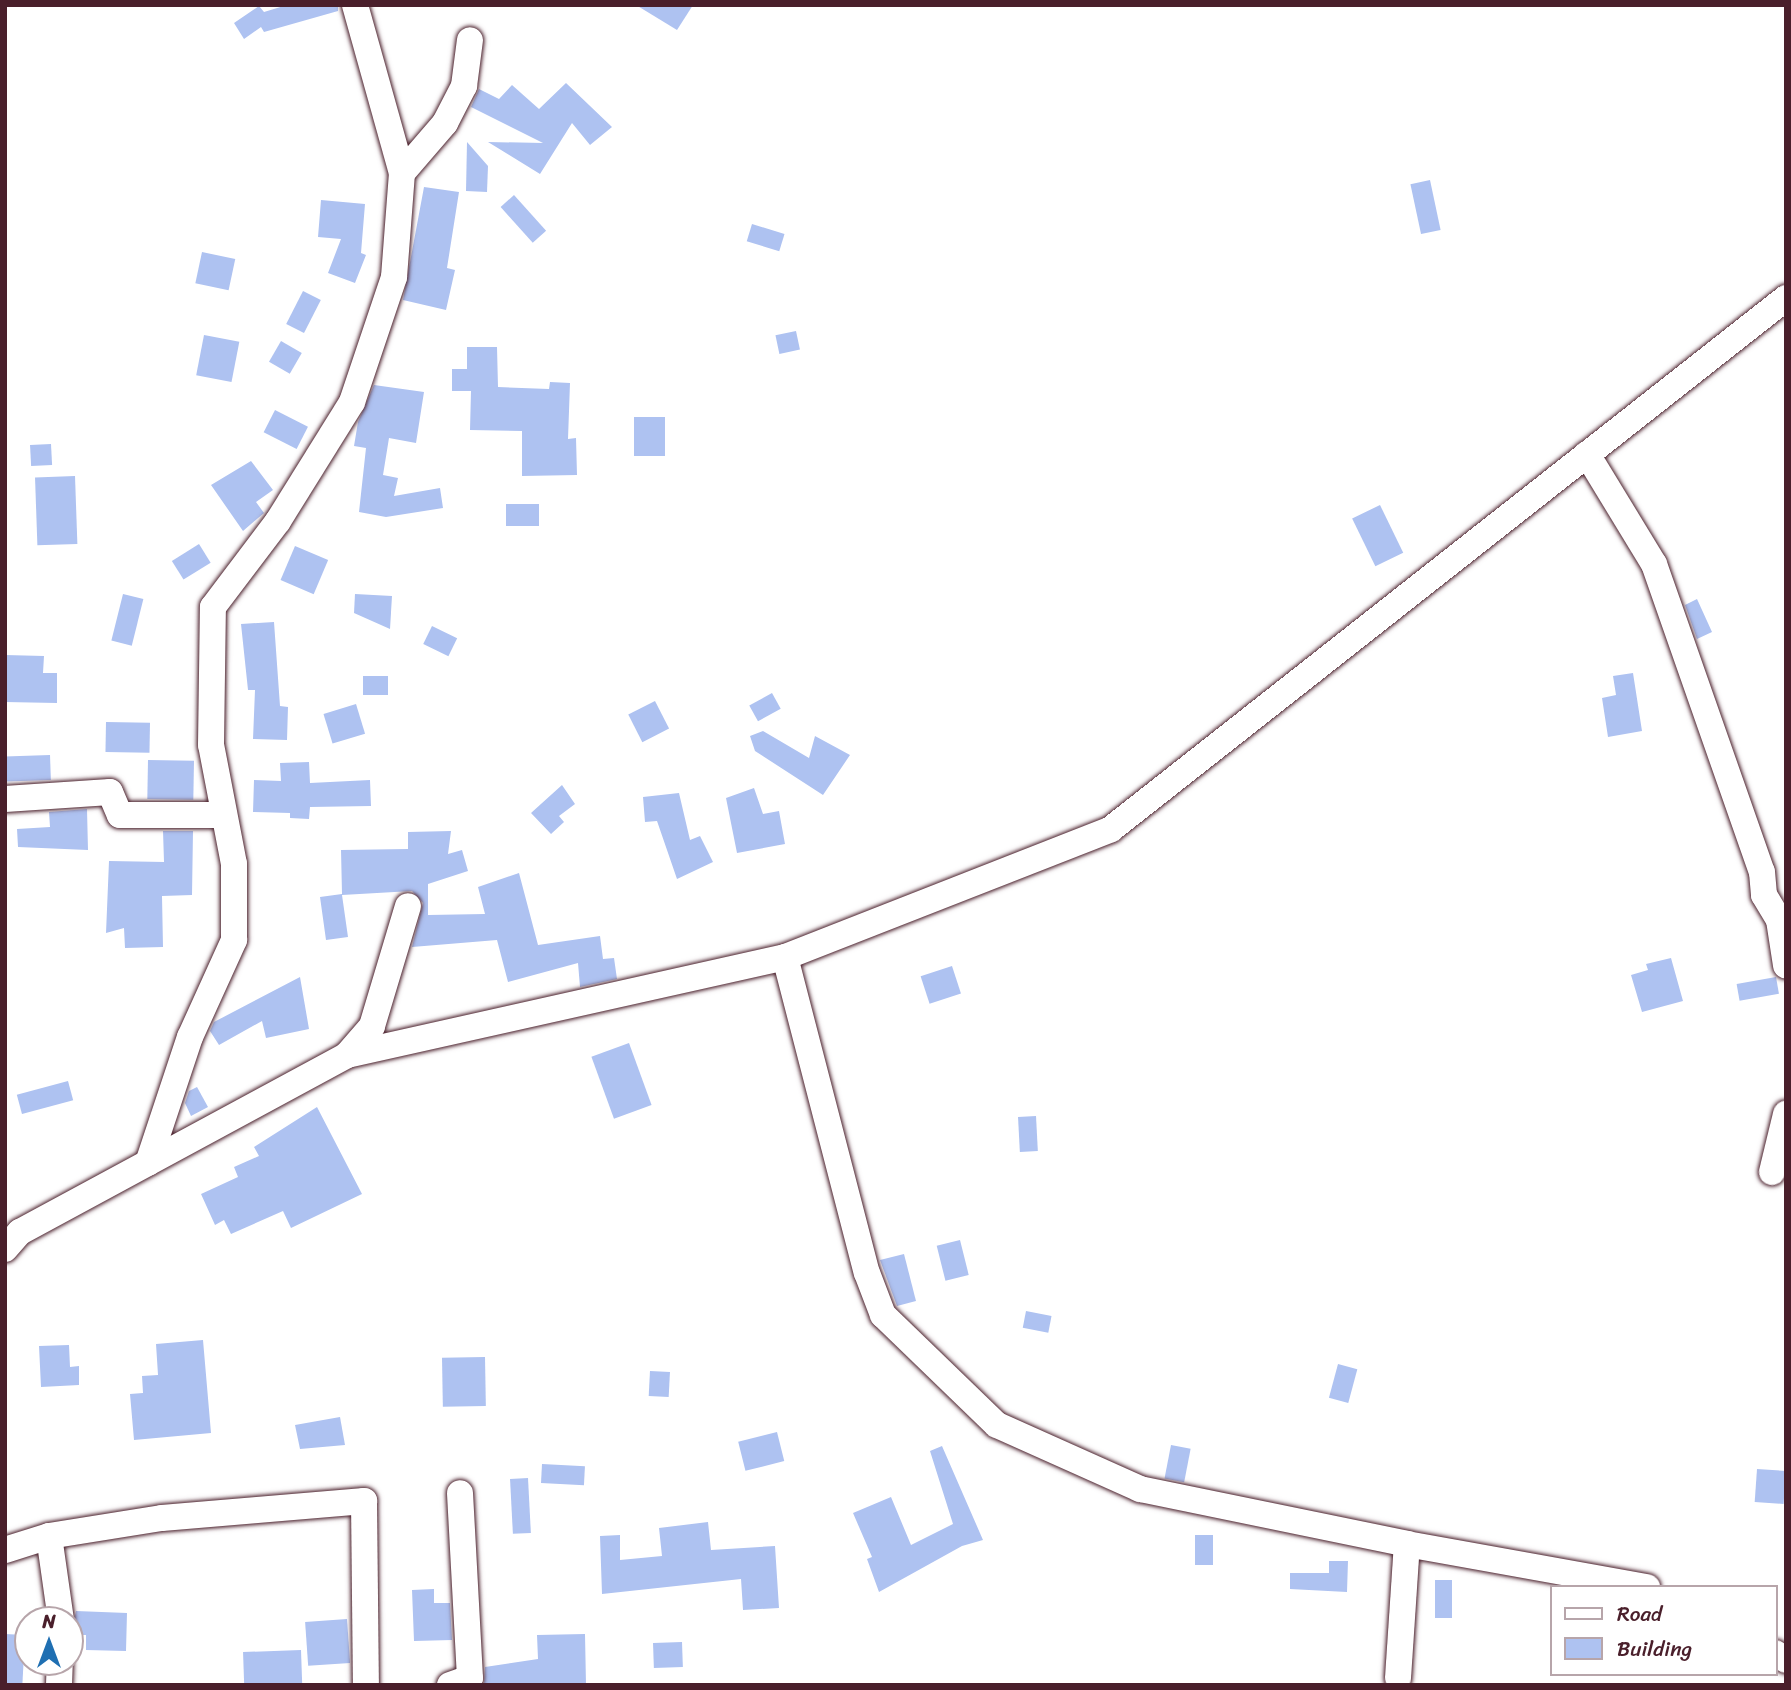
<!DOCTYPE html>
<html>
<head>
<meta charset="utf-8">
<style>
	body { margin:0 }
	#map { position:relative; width:1791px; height:1690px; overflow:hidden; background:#fff; font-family:Sriracha,sans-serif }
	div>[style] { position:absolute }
	.building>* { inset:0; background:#aec2f1; transform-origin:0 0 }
	.roads { filter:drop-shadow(0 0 2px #4a1f2b) drop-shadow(0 0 2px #4a1f2b) }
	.minor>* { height:26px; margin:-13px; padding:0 13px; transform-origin:13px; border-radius:13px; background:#fff }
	span { translate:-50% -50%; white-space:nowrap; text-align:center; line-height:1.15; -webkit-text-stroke:6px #fff; paint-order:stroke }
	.frame { position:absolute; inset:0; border:7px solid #4a1f2b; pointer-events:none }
	.legend { position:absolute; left:1550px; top:1585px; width:228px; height:91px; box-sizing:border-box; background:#fff; border:2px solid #b7a5aa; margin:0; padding:9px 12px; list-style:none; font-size:21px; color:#4a1f2b }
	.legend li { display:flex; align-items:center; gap:14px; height:35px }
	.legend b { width:35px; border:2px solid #b7a5aa }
	.north { position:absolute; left:14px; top:1606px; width:70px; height:70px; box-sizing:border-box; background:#fff; border:2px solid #b7a5aa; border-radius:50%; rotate:0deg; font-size:19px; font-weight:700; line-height:28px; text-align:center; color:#4a1f2b }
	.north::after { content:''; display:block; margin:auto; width:24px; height:32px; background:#1f6fb2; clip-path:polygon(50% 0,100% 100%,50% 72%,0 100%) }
</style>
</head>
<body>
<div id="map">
	<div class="building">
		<div style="clip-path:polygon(287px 5px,338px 5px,338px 11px,264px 32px,261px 27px,244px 39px,234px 23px,259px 6px,264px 12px)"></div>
		<div style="clip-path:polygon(636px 5px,693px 5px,677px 30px)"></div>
		<div style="clip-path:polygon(566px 83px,612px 127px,590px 145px,572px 123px,540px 174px,488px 142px,543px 143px,471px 107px,479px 89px,499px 99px,512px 85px,539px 109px)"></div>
		<div style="clip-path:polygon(467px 142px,488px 166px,487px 192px,466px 191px)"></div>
		<div style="left:1430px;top:180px;width:51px;height:20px;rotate:78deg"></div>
		<div style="clip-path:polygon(424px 187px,459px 192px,447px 268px,455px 270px,446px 310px,403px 300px)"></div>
		<div style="left:514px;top:195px;width:48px;height:18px;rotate:48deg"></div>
		<div style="clip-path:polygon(321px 200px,365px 204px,361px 253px,366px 255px,355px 283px,328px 273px,341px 239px,318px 237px)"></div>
		<div style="left:752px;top:224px;width:34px;height:18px;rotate:17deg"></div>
		<div style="left:202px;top:252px;width:34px;height:32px;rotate:12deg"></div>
		<div style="left:303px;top:291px;width:20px;height:37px;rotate:27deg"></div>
		<div style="left:796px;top:331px;width:19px;height:21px;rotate:78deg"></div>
		<div style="left:204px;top:335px;width:36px;height:41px;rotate:11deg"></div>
		<div style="left:281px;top:341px;width:24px;height:24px;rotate:30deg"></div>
		<div style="clip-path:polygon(467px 347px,497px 347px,498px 387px,549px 389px,550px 382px,570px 383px,568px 439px,576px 438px,577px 475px,522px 476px,522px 431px,470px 430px,471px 391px,452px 391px,452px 369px,467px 369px)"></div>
		<div style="clip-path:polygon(374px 385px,424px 392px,416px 443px,389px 438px,383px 475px,398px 478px,394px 496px,440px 488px,443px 508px,386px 517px,359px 512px,366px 448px,354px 446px,358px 422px)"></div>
		<div style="left:275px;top:410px;width:37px;height:25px;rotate:27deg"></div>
		<div style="left:634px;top:417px;width:31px;height:39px"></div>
		<div style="left:51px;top:444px;width:21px;height:21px;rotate:87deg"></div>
		<div style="clip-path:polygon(251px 461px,273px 490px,256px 502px,264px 513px,243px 531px,211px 485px)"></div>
		<div style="left:75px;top:476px;width:68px;height:40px;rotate:88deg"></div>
		<div style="left:506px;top:504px;width:33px;height:22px"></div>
		<div style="left:1380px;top:505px;width:53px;height:31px;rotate:64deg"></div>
		<div style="left:199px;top:544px;width:22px;height:32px;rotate:58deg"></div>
		<div style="left:295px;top:546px;width:36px;height:37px;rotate:23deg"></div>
		<div style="left:123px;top:594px;width:21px;height:48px;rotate:14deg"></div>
		<div style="clip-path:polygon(355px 594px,392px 596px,390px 629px,354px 613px)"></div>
		<div style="clip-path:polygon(1697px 599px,1712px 632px,1697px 639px,1685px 605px)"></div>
		<div style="clip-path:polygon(274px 622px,280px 706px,288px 707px,287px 740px,253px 739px,255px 690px,248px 690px,241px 624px)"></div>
		<div style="left:432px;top:626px;width:28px;height:20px;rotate:26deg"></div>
		<div style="clip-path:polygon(5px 655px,44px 656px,43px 673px,57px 673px,57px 703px,5px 702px)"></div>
		<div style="clip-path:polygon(1633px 673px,1642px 731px,1608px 737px,1602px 698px,1616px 695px,1613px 676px)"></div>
		<div style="left:363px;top:676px;width:25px;height:19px"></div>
		<div style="left:772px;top:693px;width:18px;height:26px;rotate:61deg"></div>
		<div style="left:655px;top:701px;width:31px;height:30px;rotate:63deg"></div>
		<div style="left:356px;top:704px;width:31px;height:34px;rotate:73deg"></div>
		<div style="left:106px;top:722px;width:44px;height:30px;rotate:1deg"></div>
		<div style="clip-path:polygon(763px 731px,809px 758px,815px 736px,850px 755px,823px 795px,755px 751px,750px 736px)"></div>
		<div style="left:50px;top:755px;width:25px;height:45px;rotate:88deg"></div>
		<div style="left:148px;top:760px;width:46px;height:39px;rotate:1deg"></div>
		<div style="clip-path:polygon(309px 762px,310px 783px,370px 780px,371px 806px,310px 807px,309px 819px,290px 818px,290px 813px,253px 812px,254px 780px,281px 781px,280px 763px)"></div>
		<div style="clip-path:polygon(562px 785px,575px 804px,559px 816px,564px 822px,551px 834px,531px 813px)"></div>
		<div style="clip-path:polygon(754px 788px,763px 814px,779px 811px,785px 844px,737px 853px,726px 798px)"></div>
		<div style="clip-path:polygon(679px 793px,690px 840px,700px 836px,713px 862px,677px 879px,657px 821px,645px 822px,643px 797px)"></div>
		<div style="clip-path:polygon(87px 809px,88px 850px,18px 847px,17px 829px,50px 827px,49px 812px)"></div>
		<div style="clip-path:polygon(163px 831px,193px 831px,192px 895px,162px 896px,163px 947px,125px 948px,124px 928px,106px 933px,109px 861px,164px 862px)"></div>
		<div style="clip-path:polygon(451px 831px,448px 854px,462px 850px,468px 871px,428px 884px,428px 915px,485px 914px,478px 887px,519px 873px,538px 945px,600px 936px,603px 959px,614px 958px,617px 979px,580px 987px,578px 963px,508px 982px,497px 940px,412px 947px,423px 903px,412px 891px,342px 895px,348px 937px,326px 940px,320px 897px,342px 894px,341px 850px,408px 849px,408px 832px)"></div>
		<div style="clip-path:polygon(1671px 958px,1683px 1001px,1642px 1012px,1631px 975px,1648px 970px,1646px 964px)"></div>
		<div style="left:952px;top:966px;width:29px;height:33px;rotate:72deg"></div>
		<div style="clip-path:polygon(300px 977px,309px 1029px,266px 1038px,262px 1021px,219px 1045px,210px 1031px,214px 1022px)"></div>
		<div style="left:1776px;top:977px;width:17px;height:40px;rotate:80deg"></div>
		<div style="left:629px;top:1043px;width:66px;height:40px;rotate:70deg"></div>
		<div style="left:68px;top:1081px;width:20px;height:53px;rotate:75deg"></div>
		<div style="clip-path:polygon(197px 1087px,208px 1107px,191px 1116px,185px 1103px,189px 1091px)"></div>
		<div style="clip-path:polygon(317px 1107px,362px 1194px,291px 1228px,283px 1211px,231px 1234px,224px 1220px,215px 1225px,201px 1194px,238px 1177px,234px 1167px,259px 1156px,254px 1147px)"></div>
		<div style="left:1036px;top:1116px;width:35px;height:18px;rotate:87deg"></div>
		<div style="left:960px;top:1240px;width:36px;height:24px;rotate:76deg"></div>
		<div style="clip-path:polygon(904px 1254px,916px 1301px,897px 1306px,880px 1260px)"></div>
		<div style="left:1026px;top:1311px;width:26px;height:17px;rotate:11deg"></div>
		<div style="clip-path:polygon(203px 1340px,211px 1433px,134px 1440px,130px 1394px,143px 1393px,142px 1376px,158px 1375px,156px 1344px)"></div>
		<div style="clip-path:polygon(69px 1345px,70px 1367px,79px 1366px,79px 1385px,41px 1387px,39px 1346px)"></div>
		<div style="left:485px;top:1357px;width:49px;height:43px;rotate:89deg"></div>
		<div style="left:1338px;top:1364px;width:20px;height:35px;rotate:15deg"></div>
		<div style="left:650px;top:1371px;width:20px;height:25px;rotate:3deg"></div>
		<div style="clip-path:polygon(340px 1417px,345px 1445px,300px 1449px,295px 1425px)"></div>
		<div style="left:777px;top:1432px;width:30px;height:40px;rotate:76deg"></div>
		<div style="left:1171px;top:1445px;width:20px;height:34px;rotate:11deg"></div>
		<div style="clip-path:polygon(942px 1446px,983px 1540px,962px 1546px,879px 1592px,867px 1559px,872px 1557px,853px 1513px,891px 1497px,911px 1545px,953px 1524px,930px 1451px)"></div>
		<div style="left:542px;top:1464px;width:43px;height:19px;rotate:3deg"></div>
		<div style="left:1757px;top:1469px;width:29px;height:33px;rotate:4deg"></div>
		<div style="left:528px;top:1478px;width:55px;height:18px;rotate:87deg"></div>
		<div style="clip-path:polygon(708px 1522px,711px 1550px,775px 1546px,779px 1608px,743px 1610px,741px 1579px,602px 1594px,600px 1536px,620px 1535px,620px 1560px,662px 1556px,659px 1528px)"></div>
		<div style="left:1195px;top:1535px;width:18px;height:30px"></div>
		<div style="clip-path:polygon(1329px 1561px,1348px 1561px,1347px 1592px,1290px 1589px,1290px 1573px,1329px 1573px)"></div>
		<div style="left:1435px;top:1580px;width:17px;height:38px"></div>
		<div style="clip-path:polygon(434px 1589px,434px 1603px,450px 1603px,452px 1640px,414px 1641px,412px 1590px)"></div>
		<div style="clip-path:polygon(76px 1611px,127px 1613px,126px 1651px,86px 1650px,86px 1635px,71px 1635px)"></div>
		<div style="left:347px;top:1619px;width:44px;height:42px;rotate:86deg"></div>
		<div style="left:5px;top:1634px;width:20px;height:51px;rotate:3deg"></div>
		<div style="clip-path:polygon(585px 1634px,586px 1685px,484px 1685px,485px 1667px,538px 1659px,537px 1635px)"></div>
		<div style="left:682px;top:1642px;width:25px;height:29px;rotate:88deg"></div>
		<div style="left:301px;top:1650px;width:35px;height:58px;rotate:88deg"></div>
	</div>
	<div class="roads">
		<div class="minor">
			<div style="left:355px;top:5px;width:174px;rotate:74.4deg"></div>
			<div style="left:1587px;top:454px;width:129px;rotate:58.7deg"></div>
			<div style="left:1654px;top:564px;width:326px;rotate:70.7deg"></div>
			<div style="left:1762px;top:872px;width:23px;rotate:85deg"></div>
			<div style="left:1764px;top:895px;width:29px;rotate:59deg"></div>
			<div style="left:1779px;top:920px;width:46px;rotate:81.2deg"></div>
			<div style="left:5px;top:799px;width:105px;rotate:-3.8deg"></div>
			<div style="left:110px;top:792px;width:25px;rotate:67deg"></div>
			<div style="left:120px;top:815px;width:104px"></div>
			<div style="left:785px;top:957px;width:326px;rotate:75.5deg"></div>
			<div style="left:867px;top:1273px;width:45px;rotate:69.1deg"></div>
			<div style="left:883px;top:1315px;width:158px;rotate:44deg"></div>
			<div style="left:997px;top:1425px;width:157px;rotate:24.1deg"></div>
			<div style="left:1140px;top:1489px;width:273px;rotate:11.6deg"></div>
			<div style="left:1407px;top:1544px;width:244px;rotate:10.2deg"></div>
			<div style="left:347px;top:1055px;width:38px;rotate:-49deg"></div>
			<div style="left:372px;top:1026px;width:125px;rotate:-73.3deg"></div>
			<div style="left:148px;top:1163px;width:133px;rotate:-71.6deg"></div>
			<div style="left:190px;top:1037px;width:107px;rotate:-65.6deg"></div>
			<div style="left:234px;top:940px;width:76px;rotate:-90deg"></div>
			<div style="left:234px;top:864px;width:121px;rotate:-100.9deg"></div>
			<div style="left:211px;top:745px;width:138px;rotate:-89.2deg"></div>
			<div style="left:213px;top:607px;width:108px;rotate:-52.9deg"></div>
			<div style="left:278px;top:521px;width:140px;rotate:-58.1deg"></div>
			<div style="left:352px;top:402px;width:132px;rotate:-71.4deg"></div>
			<div style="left:394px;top:277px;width:104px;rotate:-85.6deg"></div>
			<div style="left:402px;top:173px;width:66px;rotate:-49.3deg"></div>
			<div style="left:445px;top:123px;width:42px;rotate:-62.8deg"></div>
			<div style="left:464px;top:86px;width:46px;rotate:-82.6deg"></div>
			<div style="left:1772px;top:1172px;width:60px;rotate:-76.4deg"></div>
			<div style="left:5px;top:1249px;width:23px;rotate:-49deg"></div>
			<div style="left:20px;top:1232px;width:372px;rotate:-28.4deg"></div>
			<div style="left:347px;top:1055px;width:449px;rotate:-12.6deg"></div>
			<div style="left:785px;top:957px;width:350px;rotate:-21.4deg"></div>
			<div style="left:1111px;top:829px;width:859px;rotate:-38.19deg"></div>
			<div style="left:49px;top:1536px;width:114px;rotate:-9.1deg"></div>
			<div style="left:162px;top:1518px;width:203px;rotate:-4.8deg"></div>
			<div style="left:364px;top:1501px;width:184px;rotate:89.4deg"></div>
			<div style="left:5px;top:1550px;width:46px;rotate:-17.7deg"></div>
			<div style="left:49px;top:1536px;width:85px;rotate:81.9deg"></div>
			<div style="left:1775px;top:1653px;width:13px;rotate:32deg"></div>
			<div style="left:1398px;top:1678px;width:134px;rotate:-86.2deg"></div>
			<div style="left:59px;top:1685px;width:23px;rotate:-88deg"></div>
			<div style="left:450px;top:1685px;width:21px;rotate:-19deg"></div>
			<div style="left:470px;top:1678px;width:185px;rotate:-93.1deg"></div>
		</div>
	</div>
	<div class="frame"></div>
	<ul class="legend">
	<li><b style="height:9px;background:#fff"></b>Road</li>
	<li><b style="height:19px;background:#aec2f1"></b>Building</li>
	</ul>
	<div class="north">N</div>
</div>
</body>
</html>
